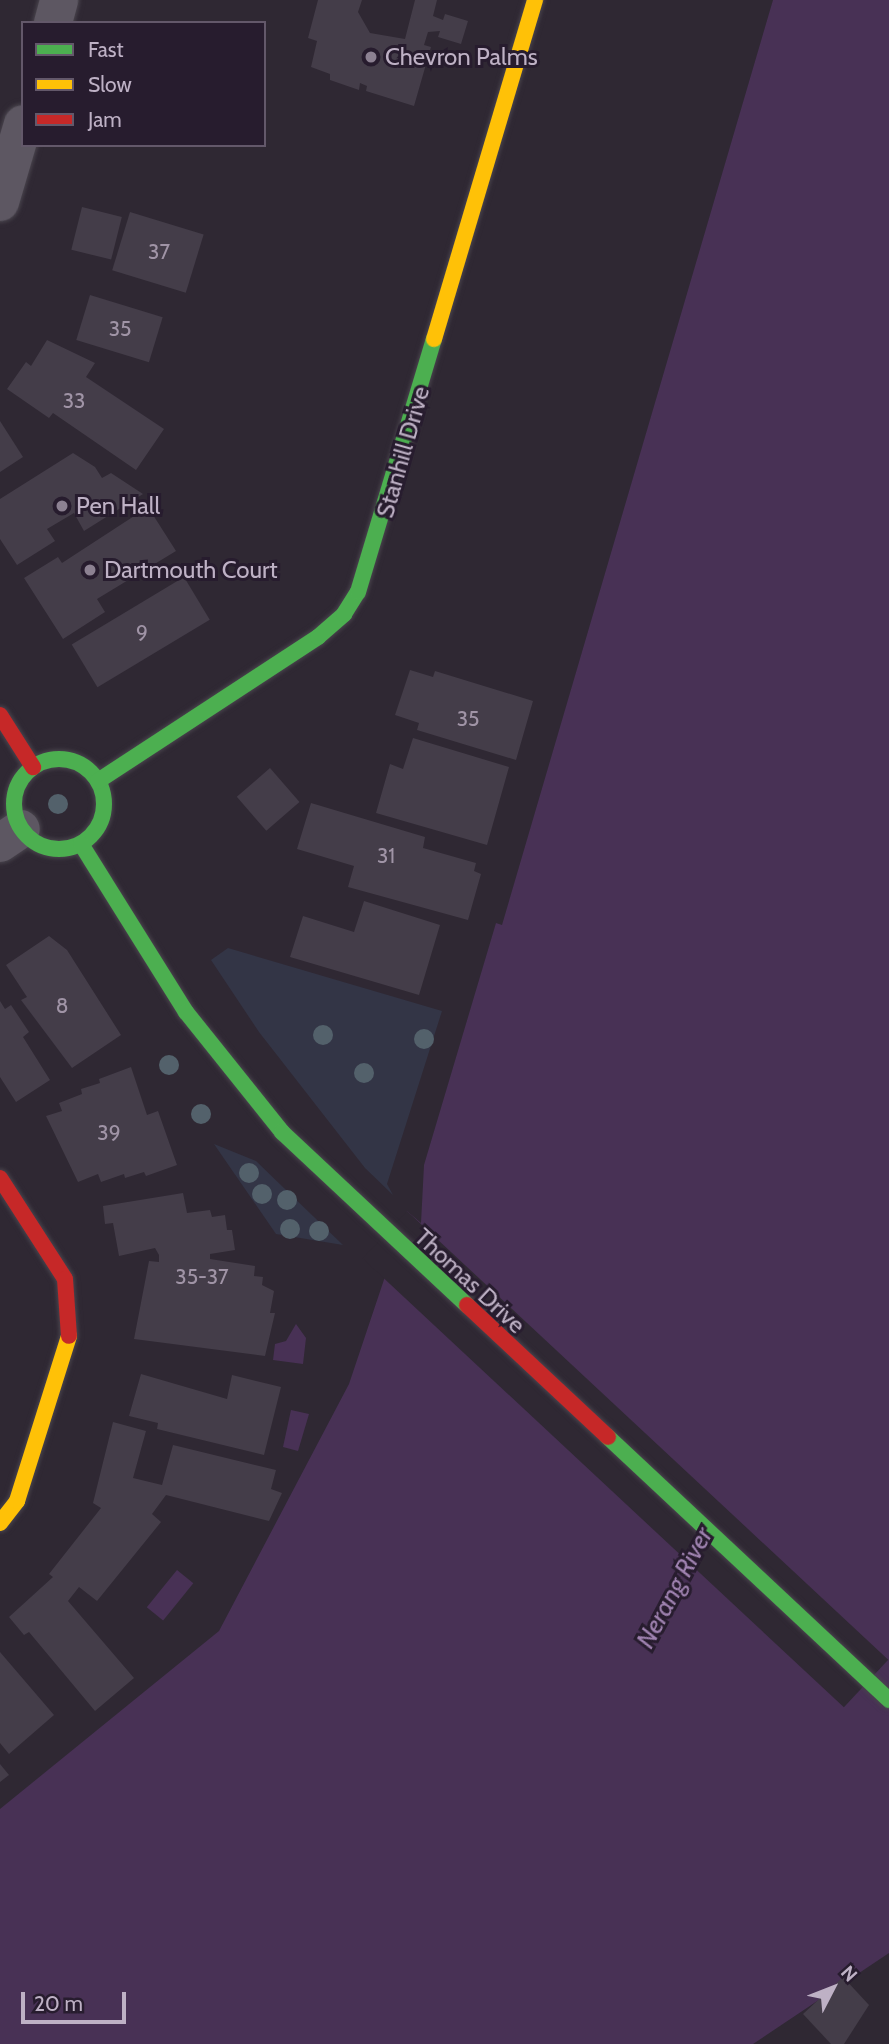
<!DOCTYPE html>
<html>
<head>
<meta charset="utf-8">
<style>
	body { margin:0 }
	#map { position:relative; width:889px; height:2044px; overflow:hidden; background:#2f2833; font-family:Cabin,sans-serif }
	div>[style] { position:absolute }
	.green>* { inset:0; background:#333546 }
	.water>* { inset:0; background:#483155; transform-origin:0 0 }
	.pier>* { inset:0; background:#2f2833; transform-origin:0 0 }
	.building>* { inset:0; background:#443d49; transform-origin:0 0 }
	.roads { filter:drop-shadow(0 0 2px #49444d) drop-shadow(0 0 2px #49444d) }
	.street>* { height:38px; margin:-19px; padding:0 19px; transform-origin:19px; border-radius:19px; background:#5d5762 }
	.fast>* { height:16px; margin:-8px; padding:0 8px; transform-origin:8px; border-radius:8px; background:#4caf50 }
	.fast>.ring { margin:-8px; padding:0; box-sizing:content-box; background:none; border:16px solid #4caf50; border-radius:50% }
	.slow>* { height:16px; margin:-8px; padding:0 8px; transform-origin:8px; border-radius:8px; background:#ffc107 }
	.jam>* { height:16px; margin:-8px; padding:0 8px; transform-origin:8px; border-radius:8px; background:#c62828 }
	.trees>* { width:20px; height:20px; margin:-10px; border-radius:50%; background:#53616b }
	.dots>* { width:19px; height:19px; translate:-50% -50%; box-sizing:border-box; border:4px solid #271c2e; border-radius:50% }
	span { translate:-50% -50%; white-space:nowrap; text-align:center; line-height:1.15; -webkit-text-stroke:6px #271c2e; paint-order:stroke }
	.number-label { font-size:21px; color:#a094a6 }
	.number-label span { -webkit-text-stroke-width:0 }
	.poi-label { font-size:24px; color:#beb1c5 }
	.left { translate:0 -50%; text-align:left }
	.street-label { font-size:24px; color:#beb1c5 }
	.water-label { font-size:26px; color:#9f82b0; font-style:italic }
	.legend { position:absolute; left:21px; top:21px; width:245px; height:126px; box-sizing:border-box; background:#271c2e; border:2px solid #63586a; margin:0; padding:9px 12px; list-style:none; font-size:21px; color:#beb1c5 }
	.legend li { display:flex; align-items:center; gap:14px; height:35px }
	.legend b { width:35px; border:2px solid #63586a }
	.north { position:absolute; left:798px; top:1953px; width:70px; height:70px; -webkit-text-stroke:5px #271c2e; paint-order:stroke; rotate:48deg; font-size:19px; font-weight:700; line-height:28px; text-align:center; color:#beb1c5 }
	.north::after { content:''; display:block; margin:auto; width:24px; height:32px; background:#beb1c5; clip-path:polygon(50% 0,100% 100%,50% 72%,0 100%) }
	.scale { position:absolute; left:21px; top:1992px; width:105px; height:32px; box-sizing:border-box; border:4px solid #beb1c5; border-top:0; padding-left:9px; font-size:21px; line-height:24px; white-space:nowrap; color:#beb1c5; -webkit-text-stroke:5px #271c2e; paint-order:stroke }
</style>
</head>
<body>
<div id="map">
	<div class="green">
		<div style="clip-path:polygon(228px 948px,442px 1011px,387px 1184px,393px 1195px,365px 1168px,259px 1032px,211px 960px)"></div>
		<div style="clip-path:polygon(214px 1144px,256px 1161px,343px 1245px,276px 1234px)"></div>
	</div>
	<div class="water">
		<div style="clip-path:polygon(773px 0,889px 0,889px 1953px,753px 2044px,0 2044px,0 1809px,219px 1631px,349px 1384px,407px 1211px,421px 1223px,424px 1165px,496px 923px,502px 925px)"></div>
		<div style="clip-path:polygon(296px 1324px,306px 1338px,303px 1364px,273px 1360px,275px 1344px,286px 1341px)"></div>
		<div style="clip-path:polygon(291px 1410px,309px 1414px,298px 1451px,283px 1447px)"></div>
		<div style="left:177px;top:1570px;width:21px;height:48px;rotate:39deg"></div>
	</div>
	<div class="pier">
		<div style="left:407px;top:1211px;width:658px;height:65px;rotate:43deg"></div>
	</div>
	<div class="building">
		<div style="clip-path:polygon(318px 0,362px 0,358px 12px,370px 33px,405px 39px,415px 0,437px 0,433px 16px,443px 20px,445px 14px,468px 21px,461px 44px,438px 37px,440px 31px,428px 32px,424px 45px,431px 47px,414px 106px,366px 91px,367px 86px,360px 83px,359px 90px,330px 80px,330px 74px,311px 67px,317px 41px,308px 38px)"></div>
		<div style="left:82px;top:207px;width:41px;height:44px;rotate:14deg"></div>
		<div style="left:130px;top:212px;width:77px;height:61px;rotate:17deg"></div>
		<div style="left:90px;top:295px;width:76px;height:47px;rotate:17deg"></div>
		<div style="clip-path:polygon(47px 340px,95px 363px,86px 377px,164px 429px,136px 470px,53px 413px,49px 418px,7px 389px,26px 362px,31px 366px)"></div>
		<div style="clip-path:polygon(0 421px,23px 457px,0 472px)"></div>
		<div style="clip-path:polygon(73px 453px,95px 467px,102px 478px,111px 473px,143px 494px,84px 531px,74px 513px,47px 529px,55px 541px,17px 565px,0 539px,0 499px)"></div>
		<div style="clip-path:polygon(148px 507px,176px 551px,97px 599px,105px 612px,63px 639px,24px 578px,58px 557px,62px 563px)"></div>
		<div style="left:184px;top:577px;width:50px;height:131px;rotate:59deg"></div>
		<div style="clip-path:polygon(410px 670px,433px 677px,435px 671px,533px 701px,516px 760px,417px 730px,419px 723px,395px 715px)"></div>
		<div style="clip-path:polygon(413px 738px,509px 767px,487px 845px,376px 813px,390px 764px,403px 769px)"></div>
		<div style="left:270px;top:768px;width:45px;height:44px;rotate:49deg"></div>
		<div style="clip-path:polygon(311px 803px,425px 837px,423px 848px,476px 863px,474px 871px,481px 874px,468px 920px,348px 887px,354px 866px,297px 849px)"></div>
		<div style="clip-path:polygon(364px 901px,440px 925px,419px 995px,290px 957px,303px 916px,354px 932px)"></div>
		<div style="clip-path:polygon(49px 936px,67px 950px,121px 1035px,72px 1068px,21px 1000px,27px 997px,6px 965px)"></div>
		<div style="clip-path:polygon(0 1001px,5px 1009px,11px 1005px,29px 1032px,23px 1037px,50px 1080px,16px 1102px,0 1077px)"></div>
		<div style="clip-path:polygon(131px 1067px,147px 1115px,158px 1111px,177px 1165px,146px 1176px,144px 1172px,125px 1178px,124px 1174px,101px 1182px,98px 1174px,78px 1182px,46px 1116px,62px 1111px,59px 1103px,82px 1094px,81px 1089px,100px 1083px,99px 1079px)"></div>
		<div style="clip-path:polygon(183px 1193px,187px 1213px,210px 1210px,212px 1217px,225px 1215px,227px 1230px,232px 1230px,235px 1250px,210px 1254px,210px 1259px,255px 1266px,254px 1276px,263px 1277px,262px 1285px,274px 1291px,270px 1313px,275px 1313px,265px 1356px,134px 1339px,149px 1261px,159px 1262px,159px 1255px,155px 1248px,119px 1256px,113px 1223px,105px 1224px,103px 1206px)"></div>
		<div style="clip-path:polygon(141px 1374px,227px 1399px,232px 1375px,281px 1387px,264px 1455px,157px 1429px,158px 1423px,129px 1416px)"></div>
		<div style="clip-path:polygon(113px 1422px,146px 1431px,133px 1478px,162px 1485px,173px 1445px,276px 1470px,271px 1489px,282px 1493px,269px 1521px,166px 1495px,152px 1514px,161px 1522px,97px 1601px,79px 1587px,68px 1601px,134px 1678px,95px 1711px,29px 1632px,24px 1635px,9px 1617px,53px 1577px,49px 1574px,101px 1508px,93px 1503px)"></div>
		<div style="clip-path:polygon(0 1652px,54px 1715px,9px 1754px,0 1743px)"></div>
		<div style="clip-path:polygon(0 1764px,9px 1775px,0 1782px)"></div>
		<div style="clip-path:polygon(843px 1977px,869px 2005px,844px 2044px,831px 2044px,803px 2014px)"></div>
	</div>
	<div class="roads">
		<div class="street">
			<div style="left:53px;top:23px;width:24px;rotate:-75deg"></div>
			<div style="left:0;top:202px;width:81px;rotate:-73.6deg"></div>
			<div style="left:0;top:843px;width:25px;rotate:-34deg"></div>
		</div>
		<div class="fast">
			<div class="ring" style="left:14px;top:759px;width:74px;height:74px"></div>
			<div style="left:98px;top:781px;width:263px;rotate:-33.2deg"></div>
			<div style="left:318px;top:637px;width:35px;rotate:-41deg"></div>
			<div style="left:344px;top:614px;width:26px;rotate:-58deg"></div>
			<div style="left:358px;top:592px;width:264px;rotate:-73.3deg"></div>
			<div style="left:81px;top:844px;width:198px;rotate:58deg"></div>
			<div style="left:186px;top:1012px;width:154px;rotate:51.3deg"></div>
			<div style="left:282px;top:1132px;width:253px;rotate:43.1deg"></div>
			<div style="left:608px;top:1437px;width:385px;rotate:43.1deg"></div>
		</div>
		<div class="slow">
			<div style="left:434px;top:339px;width:354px;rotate:-73.4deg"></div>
			<div style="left:0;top:1523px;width:28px;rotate:-52deg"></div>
			<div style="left:17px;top:1501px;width:173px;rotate:-72.5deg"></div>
		</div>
		<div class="jam">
			<div style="left:0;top:715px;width:62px;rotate:57.6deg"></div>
			<div style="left:0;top:1178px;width:120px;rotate:57.2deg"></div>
			<div style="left:65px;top:1279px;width:57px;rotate:86deg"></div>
			<div style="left:467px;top:1305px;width:193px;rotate:43.1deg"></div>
		</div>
	</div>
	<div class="trees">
		<div style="left:58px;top:804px"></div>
		<div style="left:323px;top:1035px"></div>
		<div style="left:424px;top:1039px"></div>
		<div style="left:169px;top:1065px"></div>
		<div style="left:364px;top:1073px"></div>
		<div style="left:201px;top:1114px"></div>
		<div style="left:249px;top:1173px"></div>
		<div style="left:262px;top:1194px"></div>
		<div style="left:287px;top:1200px"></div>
		<div style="left:290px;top:1229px"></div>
		<div style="left:319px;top:1231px"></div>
	</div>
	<div class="dots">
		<div style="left:371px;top:57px;background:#8c8192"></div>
		<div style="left:62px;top:506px;background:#8c8192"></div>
		<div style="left:90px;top:570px;background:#8c8192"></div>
	</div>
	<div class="number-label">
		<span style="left:159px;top:252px">37</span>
		<span style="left:120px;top:329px">35</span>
		<span style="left:74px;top:401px">33</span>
		<span style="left:142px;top:633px">9</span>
		<span style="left:468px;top:719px">35</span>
		<span style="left:386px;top:856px">31</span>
		<span style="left:62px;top:1006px">8</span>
		<span style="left:109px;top:1133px">39</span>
		<span style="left:202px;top:1277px">35-37</span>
	</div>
	<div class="poi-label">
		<span class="left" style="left:385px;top:57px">Chevron Palms</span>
		<span class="left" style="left:76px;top:506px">Pen Hall</span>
		<span class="left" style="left:104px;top:570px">Dartmouth Court</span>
	</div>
	<div class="street-label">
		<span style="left:403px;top:452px;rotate:-74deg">Stanhill Drive</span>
		<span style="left:470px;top:1281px;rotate:43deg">Thomas Drive</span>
	</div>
	<div class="water-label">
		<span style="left:675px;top:1588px;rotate:-62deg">Nerang River</span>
	</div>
	<ul class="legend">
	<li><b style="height:9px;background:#4caf50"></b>Fast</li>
	<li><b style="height:9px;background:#ffc107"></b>Slow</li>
	<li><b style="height:9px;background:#c62828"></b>Jam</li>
	</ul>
	<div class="north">N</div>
	<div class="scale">20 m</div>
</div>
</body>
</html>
